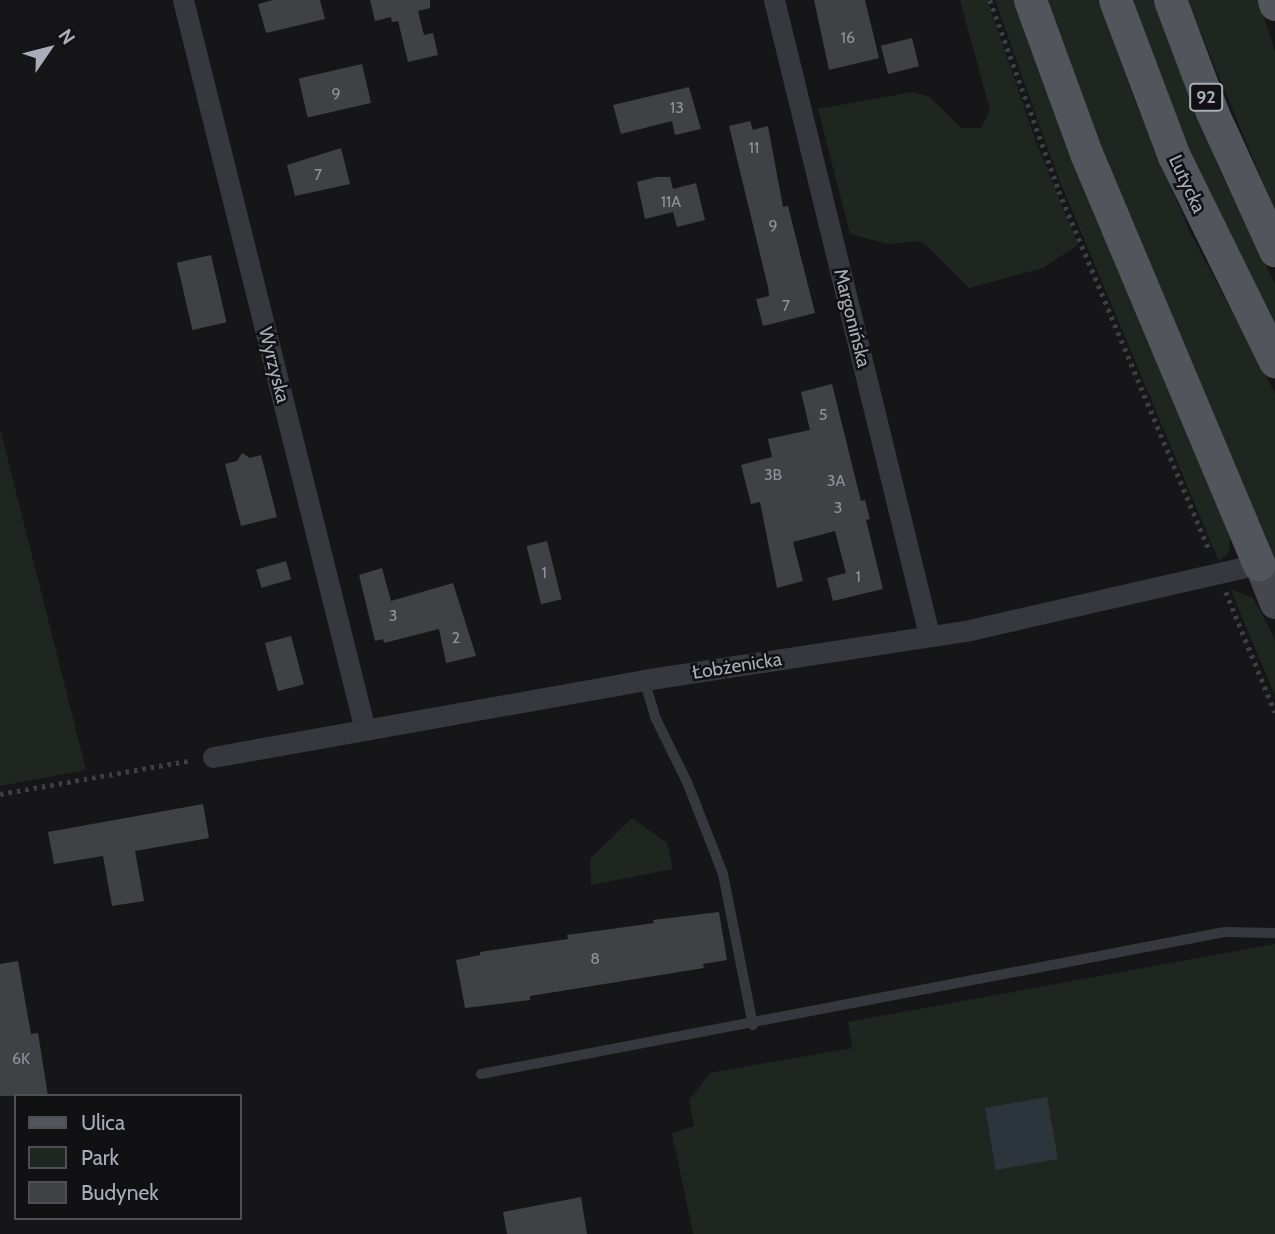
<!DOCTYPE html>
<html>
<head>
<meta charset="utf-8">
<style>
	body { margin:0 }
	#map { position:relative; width:1275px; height:1234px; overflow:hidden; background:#161618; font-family:Cabin,sans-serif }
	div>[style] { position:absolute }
	.green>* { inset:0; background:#1e261f }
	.water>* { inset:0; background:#2c353c; transform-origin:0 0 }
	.building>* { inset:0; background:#404145; transform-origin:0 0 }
	.path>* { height:4.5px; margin-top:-2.25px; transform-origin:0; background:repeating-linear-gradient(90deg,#3d3f44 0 3.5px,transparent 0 8.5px) }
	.lane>* { height:10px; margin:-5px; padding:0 5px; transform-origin:5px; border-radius:5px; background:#37383d }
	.street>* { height:21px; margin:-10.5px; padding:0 10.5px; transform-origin:10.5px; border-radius:10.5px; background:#37383d }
	.secondary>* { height:30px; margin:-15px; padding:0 15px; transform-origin:15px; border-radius:15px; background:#45474d }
	.primary>* { height:33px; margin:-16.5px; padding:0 16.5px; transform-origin:16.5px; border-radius:16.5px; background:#53555c }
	span { translate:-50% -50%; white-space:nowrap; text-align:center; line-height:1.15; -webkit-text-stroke:5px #111113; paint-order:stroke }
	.number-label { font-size:16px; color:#8e929b }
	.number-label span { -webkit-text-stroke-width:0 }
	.shield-label span { padding:2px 5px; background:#111113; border:2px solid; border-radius:5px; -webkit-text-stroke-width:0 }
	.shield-label { font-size:18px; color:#a8adb8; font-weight:700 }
	.street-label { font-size:19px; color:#a8adb8 }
	.legend { position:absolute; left:14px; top:1094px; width:228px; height:126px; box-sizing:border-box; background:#111113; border:2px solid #4d4f55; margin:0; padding:9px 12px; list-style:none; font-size:21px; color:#a8adb8 }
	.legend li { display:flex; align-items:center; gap:14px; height:35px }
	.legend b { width:35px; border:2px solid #4d4f55 }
	.north { position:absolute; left:14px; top:14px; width:70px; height:70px; -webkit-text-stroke:5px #111113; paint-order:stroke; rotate:55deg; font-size:19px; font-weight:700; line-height:28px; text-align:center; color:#a8adb8 }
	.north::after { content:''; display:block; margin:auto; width:24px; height:32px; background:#a8adb8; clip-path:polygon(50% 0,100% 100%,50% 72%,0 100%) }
</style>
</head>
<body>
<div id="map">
	<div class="green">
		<div style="clip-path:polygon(960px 0,987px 0,1036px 142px,1078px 245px,1043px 268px,969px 288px,922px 241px,888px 244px,850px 234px,818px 109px,912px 92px,930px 97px,961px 128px,981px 128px,990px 110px)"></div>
		<div style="clip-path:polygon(995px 0,1015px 0,1230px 536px,1229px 552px,1219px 562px,1056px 172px)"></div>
		<div style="clip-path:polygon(1045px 0,1098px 0,1138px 109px,1190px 232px,1275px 393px,1275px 566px,1125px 212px)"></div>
		<div style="clip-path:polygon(1131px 0,1154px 0,1221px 173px,1275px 284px,1275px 331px,1204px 189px)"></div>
		<div style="clip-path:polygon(1187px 0,1259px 0,1275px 52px,1275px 212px)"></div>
		<div style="clip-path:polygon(0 428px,86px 770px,0 786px)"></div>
		<div style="clip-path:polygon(1230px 589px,1253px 598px,1269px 627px,1275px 641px,1275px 695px)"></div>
		<div style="clip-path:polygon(632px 818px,667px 843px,673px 869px,591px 885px,590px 859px)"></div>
		<div style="clip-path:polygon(1275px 944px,1275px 1234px,693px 1234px,672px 1133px,694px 1126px,689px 1100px,710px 1073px,852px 1048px,848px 1022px)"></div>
	</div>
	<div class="water">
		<div style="left:1047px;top:1097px;width:63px;height:63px;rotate:80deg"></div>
	</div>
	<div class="building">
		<div style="clip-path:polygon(273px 0,320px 0,325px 19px,266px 33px,258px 4px)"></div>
		<div style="clip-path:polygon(370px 0,430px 0,430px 8px,418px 11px,424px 35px,433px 33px,438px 55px,408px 62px,398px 21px,392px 22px,391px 17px,375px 21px)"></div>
		<div style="clip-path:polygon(814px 0,865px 0,879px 58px,829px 70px)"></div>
		<div style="left:912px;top:38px;width:29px;height:32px;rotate:76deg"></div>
		<div style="left:362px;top:64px;width:40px;height:65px;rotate:77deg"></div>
		<div style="clip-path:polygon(689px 87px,701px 129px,675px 135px,672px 121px,621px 134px,613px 105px)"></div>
		<div style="clip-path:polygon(750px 121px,753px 130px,768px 126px,783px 207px,788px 206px,815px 313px,763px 326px,756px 299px,769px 296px,768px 287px,729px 126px)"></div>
		<div style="clip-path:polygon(341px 148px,350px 184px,295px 196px,287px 165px)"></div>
		<div style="clip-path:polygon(657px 177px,670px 177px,673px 189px,696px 183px,705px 220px,677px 227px,673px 212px,645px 219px,637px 182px)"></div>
		<div style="left:211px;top:255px;width:69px;height:35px;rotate:77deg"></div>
		<div style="clip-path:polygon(832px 384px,861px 501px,865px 500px,870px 519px,866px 520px,883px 589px,833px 601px,827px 578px,846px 573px,835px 531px,793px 542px,803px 581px,777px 588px,760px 502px,751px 504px,741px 465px,772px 457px,768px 439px,810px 430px,801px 392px)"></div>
		<div style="clip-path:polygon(242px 453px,250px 458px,261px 455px,277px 517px,241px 526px,225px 464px,237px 461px)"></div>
		<div style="left:547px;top:541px;width:60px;height:21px;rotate:76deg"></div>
		<div style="left:286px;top:561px;width:19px;height:31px;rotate:74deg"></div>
		<div style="clip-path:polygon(382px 568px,391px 601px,453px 583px,476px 656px,446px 663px,439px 629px,384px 643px,383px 639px,375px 641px,359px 575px)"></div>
		<div style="left:291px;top:636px;width:50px;height:27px;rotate:75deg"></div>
		<div style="clip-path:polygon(203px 804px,209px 838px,135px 851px,144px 901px,112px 906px,103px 856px,54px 864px,48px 832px)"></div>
		<div style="clip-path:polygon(719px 912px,727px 960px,703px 964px,704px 968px,530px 996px,530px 1000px,465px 1008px,456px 960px,480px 955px,480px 952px,568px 939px,567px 935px,654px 923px,653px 920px)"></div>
		<div style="clip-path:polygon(18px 961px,31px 1034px,38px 1033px,48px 1096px,0 1096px,0 964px)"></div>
		<div style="clip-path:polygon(581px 1197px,587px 1234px,507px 1234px,503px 1212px)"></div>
	</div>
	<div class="path">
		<div style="left:990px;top:0;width:203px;rotate:70.1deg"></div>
		<div style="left:1059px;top:191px;width:391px;rotate:67.3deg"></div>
		<div style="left:1226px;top:592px;width:130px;rotate:67.8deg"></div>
		<div style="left:0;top:794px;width:195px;rotate:-10deg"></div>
	</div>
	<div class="lane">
		<div style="left:644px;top:680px;width:39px;rotate:73deg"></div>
		<div style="left:655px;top:717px;width:72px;rotate:63.8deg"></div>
		<div style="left:687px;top:782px;width:99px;rotate:68.6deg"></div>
		<div style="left:723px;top:874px;width:154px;rotate:78.8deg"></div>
		<div style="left:481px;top:1074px;width:757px;rotate:-10.81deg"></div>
		<div style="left:1225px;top:932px;width:50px;rotate:1.1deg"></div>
	</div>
	<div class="street">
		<div style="left:183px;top:0;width:752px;rotate:76deg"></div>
		<div style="left:774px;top:0;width:654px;rotate:76.28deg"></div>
		<div style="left:213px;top:757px;width:438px;rotate:-10.1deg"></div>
		<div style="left:644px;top:680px;width:330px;rotate:-8.7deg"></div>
		<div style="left:970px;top:630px;width:296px;rotate:-12.9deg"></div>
	</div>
	<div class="secondary">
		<div style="left:1259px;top:564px;width:43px;rotate:68.2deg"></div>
	</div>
	<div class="primary">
		<div style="left:1030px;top:0;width:163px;rotate:69.9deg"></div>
		<div style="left:1086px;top:153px;width:446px;rotate:67.2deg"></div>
		<div style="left:1115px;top:0;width:167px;rotate:69.3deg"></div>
		<div style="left:1174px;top:156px;width:229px;rotate:63.8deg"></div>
		<div style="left:1170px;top:0;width:120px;rotate:69.4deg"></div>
		<div style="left:1212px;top:112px;width:152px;rotate:65.5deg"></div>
		<div style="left:1274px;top:0;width:4px;rotate:76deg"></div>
	</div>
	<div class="number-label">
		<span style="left:848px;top:38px">16</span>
		<span style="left:336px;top:94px">9</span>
		<span style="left:677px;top:108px">13</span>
		<span style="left:754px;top:148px">11</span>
		<span style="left:318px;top:175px">7</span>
		<span style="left:671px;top:202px">11A</span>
		<span style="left:773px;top:226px">9</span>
		<span style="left:786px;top:306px">7</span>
		<span style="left:823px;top:415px">5</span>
		<span style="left:773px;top:475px">3B</span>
		<span style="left:836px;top:481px">3A</span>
		<span style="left:838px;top:508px">3</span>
		<span style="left:544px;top:573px">1</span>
		<span style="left:858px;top:577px">1</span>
		<span style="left:393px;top:616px">3</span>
		<span style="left:456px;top:638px">2</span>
		<span style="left:595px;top:959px">8</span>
		<span style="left:21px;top:1059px">6K</span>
	</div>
	<div class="shield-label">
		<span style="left:1206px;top:97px">92</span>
	</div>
	<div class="street-label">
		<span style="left:1187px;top:184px;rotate:65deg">Lutycka</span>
		<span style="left:852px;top:318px;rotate:76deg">Margonińska</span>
		<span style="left:274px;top:365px;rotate:76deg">Wyrzyska</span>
		<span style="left:737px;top:666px;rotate:-9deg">Łobżenicka</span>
	</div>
	<ul class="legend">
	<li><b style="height:9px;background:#53555c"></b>Ulica</li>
	<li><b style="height:19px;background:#1e261f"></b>Park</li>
	<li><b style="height:19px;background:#404145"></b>Budynek</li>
	</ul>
	<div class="north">N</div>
</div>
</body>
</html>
